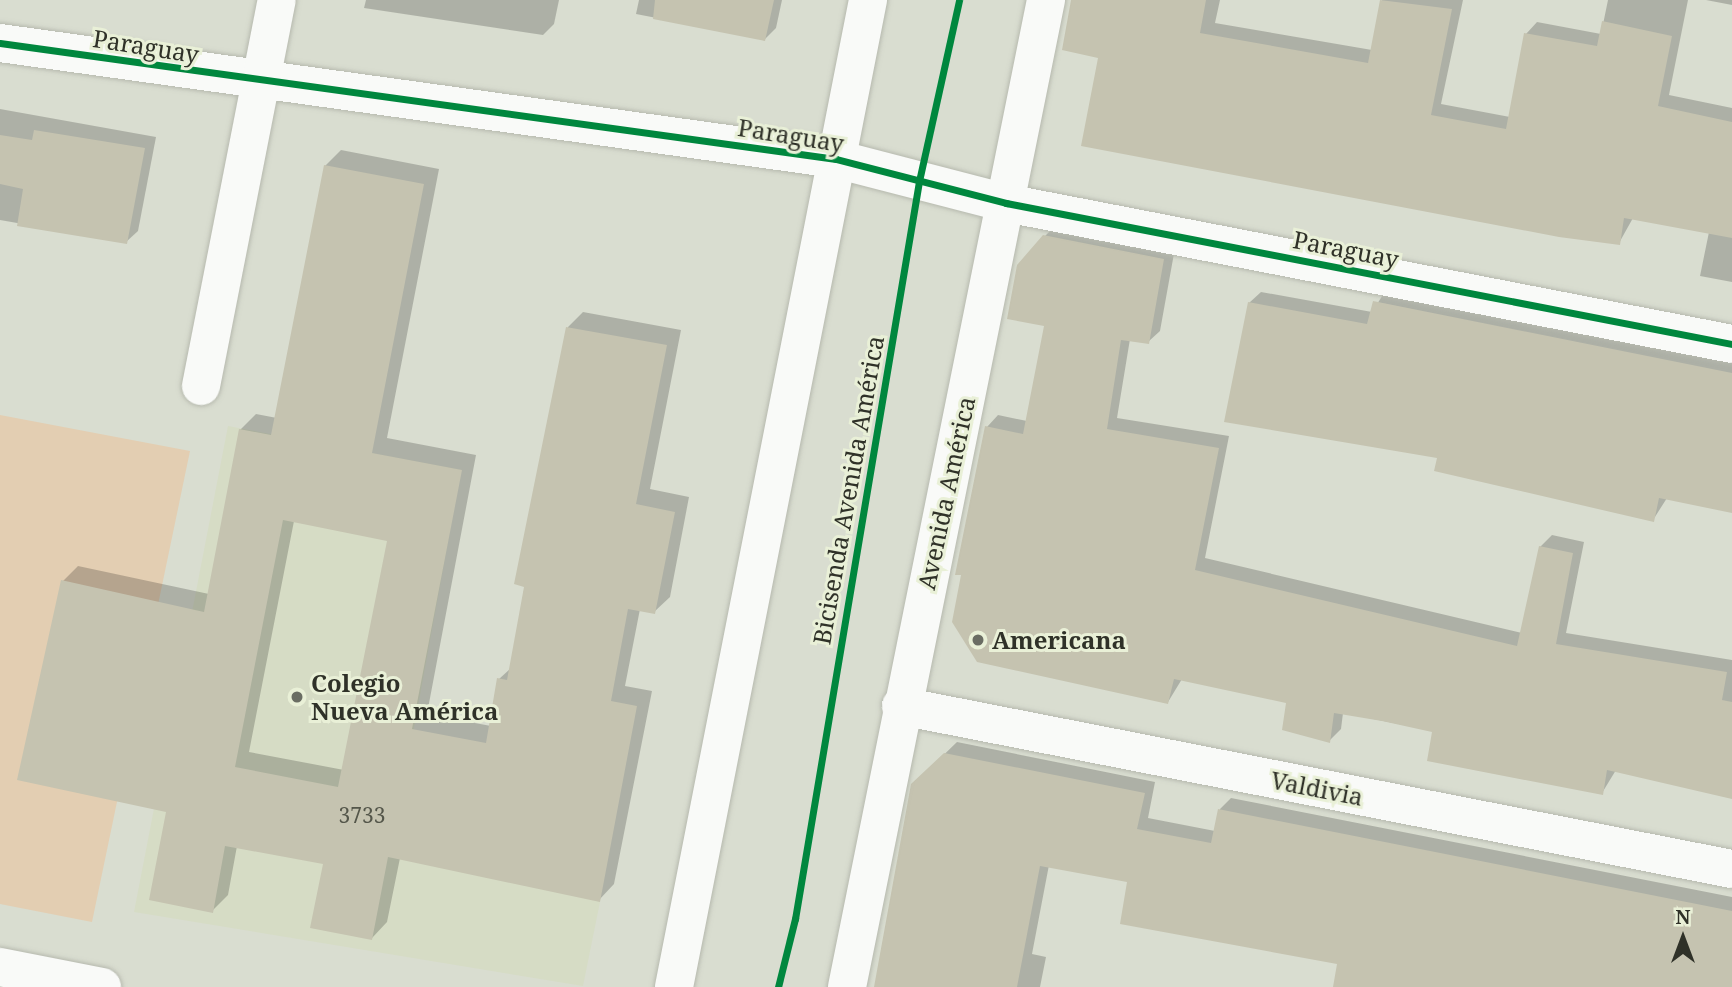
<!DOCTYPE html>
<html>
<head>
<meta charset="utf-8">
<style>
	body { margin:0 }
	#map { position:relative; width:1732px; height:987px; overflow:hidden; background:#d9ddd0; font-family:"Noto Serif",serif }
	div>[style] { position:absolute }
	.built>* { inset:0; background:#d6dcc5 }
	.green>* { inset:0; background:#e3ceb2 }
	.shadow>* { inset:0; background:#0003 }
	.building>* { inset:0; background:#c5c3b0 }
	.roads { filter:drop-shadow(0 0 2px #b6b9ae) drop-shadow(0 0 2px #b6b9ae) }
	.minor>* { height:38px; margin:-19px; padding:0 19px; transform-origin:19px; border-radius:19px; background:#f9faf8 }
	.secondary>* { height:38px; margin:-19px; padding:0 19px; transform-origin:19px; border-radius:19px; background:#f9faf8 }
	.cycleway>* { height:7px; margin:-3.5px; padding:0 3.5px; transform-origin:3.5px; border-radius:3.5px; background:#00873e }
	.dots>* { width:19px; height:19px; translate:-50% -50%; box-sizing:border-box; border:4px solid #e9f0d7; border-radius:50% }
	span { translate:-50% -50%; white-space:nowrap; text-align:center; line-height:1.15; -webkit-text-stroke:6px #e9f0d7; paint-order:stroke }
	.number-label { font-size:21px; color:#54564a }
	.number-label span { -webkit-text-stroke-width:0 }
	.street-label { font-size:24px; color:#2f3128 }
	.poi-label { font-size:24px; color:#2f3128; font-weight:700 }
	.left { translate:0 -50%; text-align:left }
	.north { position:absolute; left:1648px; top:903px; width:70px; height:70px; -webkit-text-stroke:5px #e9f0d7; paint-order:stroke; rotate:0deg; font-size:19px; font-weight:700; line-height:28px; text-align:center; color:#2f3128 }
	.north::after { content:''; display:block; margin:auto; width:24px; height:32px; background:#2f3128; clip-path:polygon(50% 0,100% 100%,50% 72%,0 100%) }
</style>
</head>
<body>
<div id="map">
	<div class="built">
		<div style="clip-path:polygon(228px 426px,461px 470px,408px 761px,600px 902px,583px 986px,134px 912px)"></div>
	</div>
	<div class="green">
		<div style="clip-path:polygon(0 415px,190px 451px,92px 922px,0 904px)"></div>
	</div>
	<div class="shadow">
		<div style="clip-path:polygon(366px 0,559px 0,554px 24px,543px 35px,364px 8px)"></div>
		<div style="clip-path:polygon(639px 0,782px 0,776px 28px,765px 39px,636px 14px)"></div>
		<div style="clip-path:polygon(1073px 0,1220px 0,1215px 23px,1372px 50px,1382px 0,1463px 0,1441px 104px,1510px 117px,1526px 34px,1537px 22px,1601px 34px,1608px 0,1688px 0,1669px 95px,1732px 108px,1732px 282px,1700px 276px,1709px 232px,1633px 218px,1619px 243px,1100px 56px)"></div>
		<div style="clip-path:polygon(1706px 0,1732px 0,1732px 5px)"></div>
		<div style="clip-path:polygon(0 109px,156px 137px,138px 231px,126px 242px,0 220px)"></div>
		<div style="clip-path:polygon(evenodd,341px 150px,439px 169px,387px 438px,476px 455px,427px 714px,491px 726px,499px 679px,511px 668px,568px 327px,583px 312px,681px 330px,650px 489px,689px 497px,670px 597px,654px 612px,640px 609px,625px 686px,652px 691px,614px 884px,599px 900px,400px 858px,387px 922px,372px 938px,325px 862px,237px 846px,228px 895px,212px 911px,63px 581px,78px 566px,209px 594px,240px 430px,256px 414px,277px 418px,325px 166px,341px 150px,294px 521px,389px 539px,344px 770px,249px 752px,294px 521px)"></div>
		<div style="clip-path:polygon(1057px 224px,1175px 248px,1160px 331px,1148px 342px,1130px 339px,1117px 418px,1229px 436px,1205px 558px,1522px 633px,1540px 547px,1552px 535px,1584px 542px,1566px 633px,1732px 660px,1732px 798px,1616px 770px,1602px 793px,1434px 731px,1343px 713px,1341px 729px,1329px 741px,1288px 702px,1182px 679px,1168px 702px,987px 427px,998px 415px,1027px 421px,1046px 324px,1045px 236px)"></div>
		<div style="clip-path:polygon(1386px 290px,1732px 359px,1732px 512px,1667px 498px,1653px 520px,1439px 457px,1249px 303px,1261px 292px,1372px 312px)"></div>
		<div style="clip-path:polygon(957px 742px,1155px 782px,1148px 818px,1215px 831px,1220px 809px,1231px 798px,1732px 897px,1732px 987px,1334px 987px,1339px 962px,1129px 881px,1049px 865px,1032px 954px,1046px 957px,1040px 987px,875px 987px,925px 773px)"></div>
	</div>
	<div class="building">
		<div style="clip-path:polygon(655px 0,774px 0,765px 41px,653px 19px)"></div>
		<div style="clip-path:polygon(1071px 0,1206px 0,1200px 33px,1368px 63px,1380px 0,1452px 9px,1431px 115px,1506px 129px,1524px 33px,1597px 46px,1602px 21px,1672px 36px,1658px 106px,1732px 122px,1732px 238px,1624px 218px,1620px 245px,1559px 237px,1081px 146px,1098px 58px,1062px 50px)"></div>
		<div style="clip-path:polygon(34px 130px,145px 148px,127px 244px,17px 226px,23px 189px,0 184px,0 135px,32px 140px)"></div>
		<div style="clip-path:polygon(evenodd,324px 165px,424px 184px,372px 453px,462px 470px,412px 729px,486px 743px,497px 678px,507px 680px,524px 587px,514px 584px,566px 327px,667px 345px,636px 504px,675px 512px,655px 614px,628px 609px,611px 701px,637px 706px,600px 902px,388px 857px,372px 940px,310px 928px,323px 864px,225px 846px,213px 913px,149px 900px,166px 812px,17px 780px,61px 580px,204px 612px,239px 429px,271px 435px,324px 165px,283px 520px,387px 541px,338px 787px,235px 767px,283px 520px)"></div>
		<div style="clip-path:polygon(1043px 235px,1164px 259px,1149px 344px,1121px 340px,1107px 429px,1219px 448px,1195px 570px,1517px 646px,1539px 546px,1573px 553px,1556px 644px,1727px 672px,1722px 700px,1732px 702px,1732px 799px,1607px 770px,1603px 795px,1427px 761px,1432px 732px,1382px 721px,1334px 713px,1330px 743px,1282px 730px,1286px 703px,1174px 679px,1168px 704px,977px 662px,952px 622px,961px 575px,955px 575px,985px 426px,1023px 434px,1044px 326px,1007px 319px,1017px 265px)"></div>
		<div style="clip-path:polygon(1373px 301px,1732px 373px,1732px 513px,1659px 498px,1654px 522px,1434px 471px,1437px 458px,1224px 422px,1248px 302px,1367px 324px)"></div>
		<div style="clip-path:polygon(944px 753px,1145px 793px,1137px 829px,1211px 843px,1218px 809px,1732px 911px,1732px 987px,1333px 987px,1337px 964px,1120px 924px,1127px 882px,1040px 866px,1017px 987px,874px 987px,911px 784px)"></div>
	</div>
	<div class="roads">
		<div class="minor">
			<div style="left:0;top:43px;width:844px;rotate:7.9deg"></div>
			<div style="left:836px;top:159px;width:176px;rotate:14.5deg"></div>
			<div style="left:1006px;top:203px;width:740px;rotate:10.99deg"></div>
			<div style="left:201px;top:386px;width:393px;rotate:-78.9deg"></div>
			<div style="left:901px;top:706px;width:847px;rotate:11.1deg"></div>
			<div style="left:0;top:967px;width:104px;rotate:11.1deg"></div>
		</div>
		<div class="secondary">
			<div style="left:674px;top:987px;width:1006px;rotate:-78.88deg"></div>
			<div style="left:847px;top:987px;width:1007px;rotate:-78.6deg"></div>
		</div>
	</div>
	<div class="cycleway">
		<div style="left:0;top:43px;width:844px;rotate:7.9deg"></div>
		<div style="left:836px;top:159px;width:176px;rotate:14.5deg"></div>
		<div style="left:1006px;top:203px;width:740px;rotate:10.99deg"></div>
		<div style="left:778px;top:987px;width:70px;rotate:-76deg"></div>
		<div style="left:795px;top:919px;width:748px;rotate:-80.46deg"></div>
		<div style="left:919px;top:181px;width:185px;rotate:-77.5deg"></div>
	</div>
	<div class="dots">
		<div style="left:978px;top:640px;background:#6a6d63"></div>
		<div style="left:297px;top:697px;background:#6a6d63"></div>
	</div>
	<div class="number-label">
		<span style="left:362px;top:815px">3733</span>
	</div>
	<div class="street-label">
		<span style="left:146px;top:46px;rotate:9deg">Paraguay</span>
		<span style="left:791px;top:135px;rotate:9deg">Paraguay</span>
		<span style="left:1346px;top:249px;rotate:11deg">Paraguay</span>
		<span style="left:848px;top:490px;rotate:-80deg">Bicisenda Avenida América</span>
		<span style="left:946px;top:493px;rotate:-78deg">Avenida América</span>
		<span style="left:1317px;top:788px;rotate:11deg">Valdivia</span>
	</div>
	<div class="poi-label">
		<span class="left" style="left:992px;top:640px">Americana</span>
		<span class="left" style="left:311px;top:697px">Colegio<br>Nueva América</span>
	</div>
	<div class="north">N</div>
</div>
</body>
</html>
